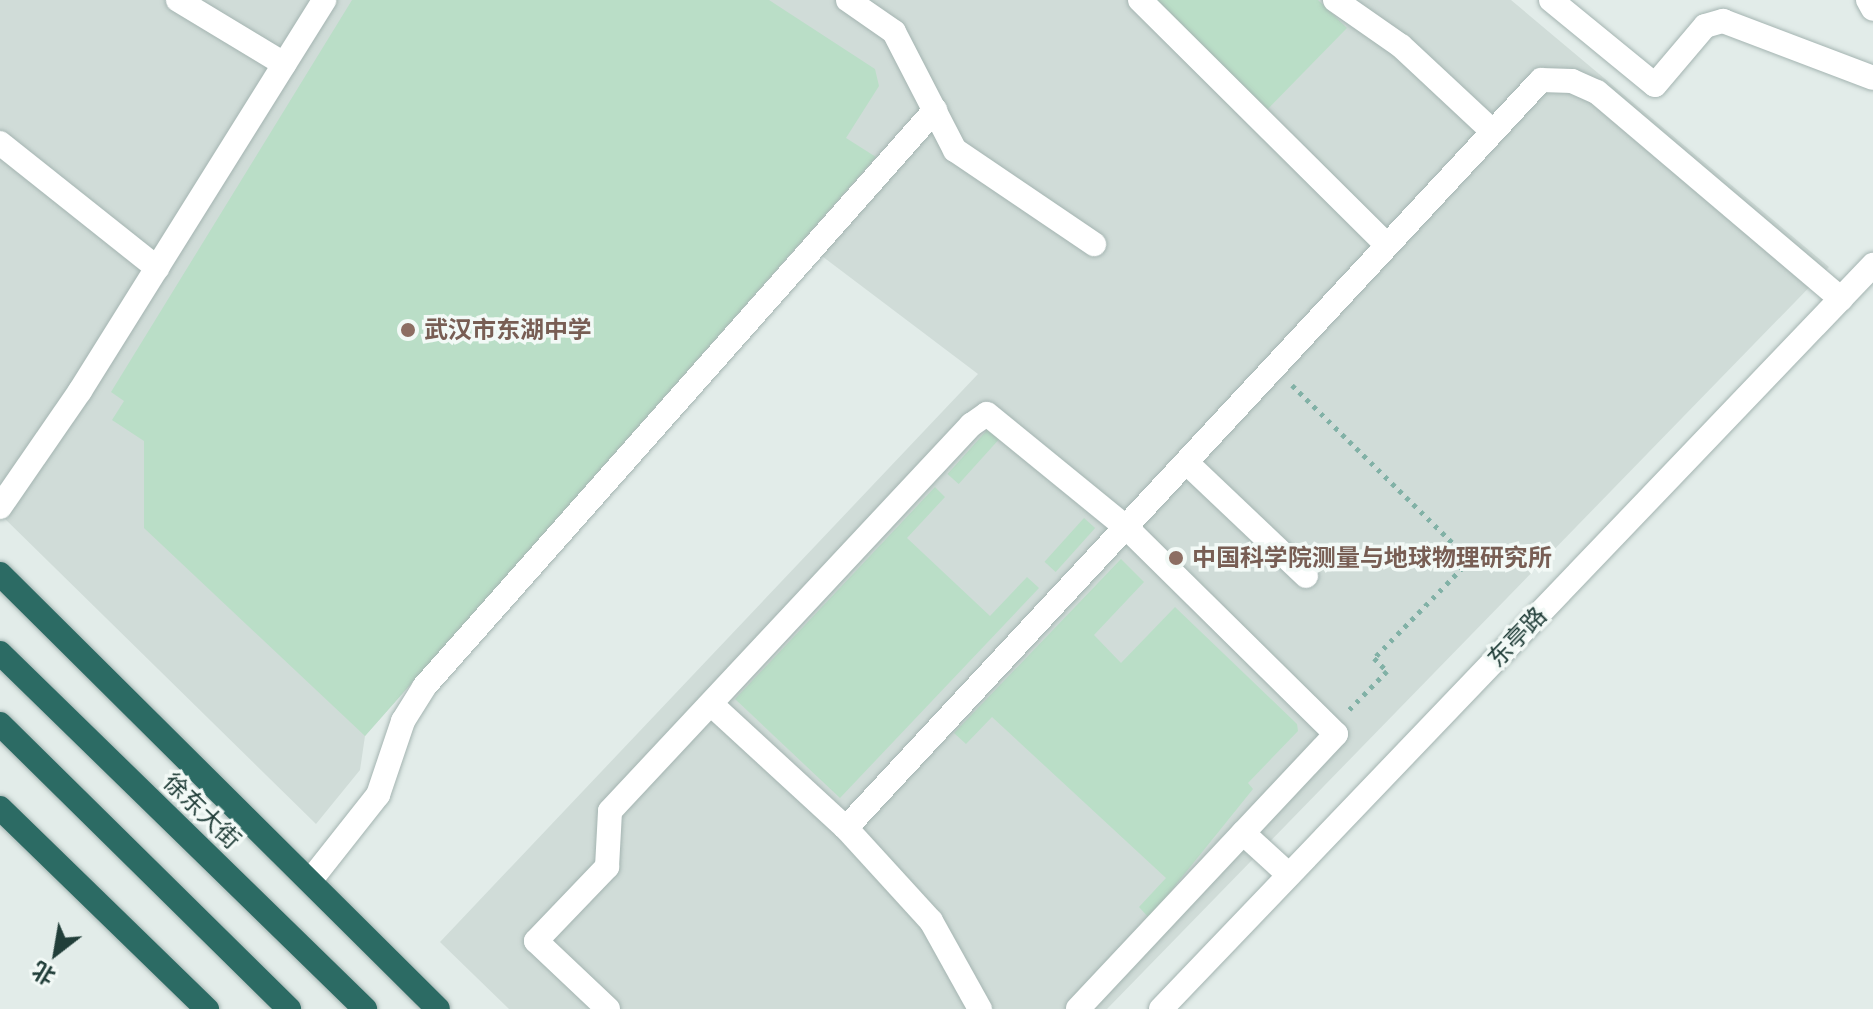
<!DOCTYPE html>
<html>
<head>
<meta charset="utf-8">
<style>
	body { margin:0 }
	#map { position:relative; width:1873px; height:1009px; overflow:hidden; background:#e2ece9; font-family:"Space Grotesk","Noto Sans SC",sans-serif }
	div>[style] { position:absolute }
	.built>* { inset:0; background:#d0dcd8 }
	.green>* { inset:0; background:#badec7; transform-origin:0 0 }
	.path>* { height:5px; margin-top:-2.5px; transform-origin:0; background:repeating-linear-gradient(90deg,#81b1a6 0 4px,transparent 0 10px) }
	.roads { filter:drop-shadow(0 0 2px #a4b4b1) drop-shadow(0 0 2px #a4b4b1) }
	.minor>* { height:24px; margin:-12px; padding:0 12px; transform-origin:12px; border-radius:12px; background:#fff }
	.highway>* { height:24px; margin:-12px; padding:0 12px; transform-origin:12px; border-radius:12px; background:#2c6b64 }
	.dots>* { width:22px; height:22px; translate:-50% -50%; box-sizing:border-box; border:4px solid #f2f9f6; border-radius:50% }
	span { translate:-50% -50%; white-space:nowrap; text-align:center; line-height:1.15; -webkit-text-stroke:7px #f2f9f6; paint-order:stroke }
	.education-label { font-size:24px; color:#785e54; font-weight:700 }
	.left { translate:0 -50%; text-align:left }
	.street-label { font-size:24px; color:#213e39 }
	.north { position:absolute; left:16px; top:913px; width:80px; height:80px; -webkit-text-stroke:6px #f2f9f6; paint-order:stroke; rotate:211deg; font-size:22px; font-weight:700; line-height:32px; text-align:center; color:#213e39 }
	.north::after { content:''; display:block; margin:auto; width:28px; height:36px; background:#213e39; clip-path:polygon(50% 0,100% 100%,50% 72%,0 100%) }
</style>
</head>
<body>
<div id="map">
	<div class="built">
		<div style="clip-path:polygon(0 0,1511px 0,1829px 267px,1107px 1009px,509px 1009px,440px 942px,978px 374px,802px 241px,365px 736px,360px 770px,316px 824px,0 514px)"></div>
	</div>
	<div class="green">
		<div style="clip-path:polygon(352px 0,769px 0,875px 69px,879px 86px,846px 138px,876px 157px,365px 736px,144px 528px,144px 441px,112px 420px,124px 401px,111px 392px)"></div>
		<div style="clip-path:polygon(1149px 0,1318px 0,1347px 28px,1264px 113px)"></div>
		<div style="left:989px;top:428px;width:15px;height:62px;rotate:42deg"></div>
		<div style="clip-path:polygon(935px 487px,945px 497px,907px 538px,990px 616px,1027px 577px,1039px 588px,840px 798px,735px 699px)"></div>
		<div style="left:1084px;top:518px;width:15px;height:59px;rotate:42deg"></div>
		<div style="clip-path:polygon(1121px 559px,1144px 582px,1094px 635px,1121px 663px,1175px 607px,1297px 724px,1298px 731px,1248px 783px,1253px 789px,1149px 918px,1139px 907px,1166px 878px,992px 717px,966px 744px,954px 733px)"></div>
	</div>
	<div class="path">
		<div style="left:1292px;top:385px;width:250px;rotate:44.5deg"></div>
		<div style="left:1470px;top:560px;width:137px;rotate:134.4deg"></div>
		<div style="left:1374px;top:658px;width:18px;rotate:45deg"></div>
		<div style="left:1387px;top:671px;width:56px;rotate:134.3deg"></div>
	</div>
	<div class="roads">
		<div class="minor">
			<div style="left:178px;top:0;width:124px;rotate:31.1deg"></div>
			<div style="left:848px;top:0;width:56px;rotate:34.8deg"></div>
			<div style="left:894px;top:32px;width:133px;rotate:62.7deg"></div>
			<div style="left:955px;top:150px;width:168px;rotate:34.1deg"></div>
			<div style="left:1140px;top:0;width:345px;rotate:44.8deg"></div>
			<div style="left:1335px;top:0;width:80px;rotate:34.9deg"></div>
			<div style="left:1401px;top:46px;width:122px;rotate:43deg"></div>
			<div style="left:1551px;top:0;width:134px;rotate:39.3deg"></div>
			<div style="left:1655px;top:85px;width:77px;rotate:-49.7deg"></div>
			<div style="left:1705px;top:26px;width:19px;rotate:-16deg"></div>
			<div style="left:1723px;top:21px;width:160px;rotate:20.8deg"></div>
			<div style="left:1868px;top:0;width:10px;rotate:61deg"></div>
			<div style="left:0;top:143px;width:201px;rotate:38.5deg"></div>
			<div style="left:1187px;top:463px;width:164px;rotate:43.5deg"></div>
			<div style="left:0;top:507px;width:141px;rotate:-55.4deg"></div>
			<div style="left:80px;top:391px;width:461px;rotate:-58deg"></div>
			<div style="left:711px;top:704px;width:183px;rotate:42.6deg"></div>
			<div style="left:846px;top:828px;width:126px;rotate:47.6deg"></div>
			<div style="left:931px;top:921px;width:101px;rotate:60.9deg"></div>
			<div style="left:846px;top:828px;width:1021px;rotate:-47.1deg"></div>
			<div style="left:1541px;top:80px;width:31px;rotate:2deg"></div>
			<div style="left:1572px;top:81px;width:27px;rotate:24deg"></div>
			<div style="left:1597px;top:92px;width:320px;rotate:40.3deg"></div>
			<div style="left:1243px;top:833px;width:62px;rotate:42.4deg"></div>
			<div style="left:310px;top:881px;width:110px;rotate:-51.7deg"></div>
			<div style="left:378px;top:795px;width:78px;rotate:-71.3deg"></div>
			<div style="left:403px;top:721px;width:40px;rotate:-58deg"></div>
			<div style="left:424px;top:687px;width:771px;rotate:-48.47deg"></div>
			<div style="left:608px;top:1009px;width:99px;rotate:-136.6deg"></div>
			<div style="left:536px;top:941px;width:103px;rotate:-46.2deg"></div>
			<div style="left:607px;top:867px;width:56px;rotate:-86.9deg"></div>
			<div style="left:610px;top:811px;width:529px;rotate:-46.92deg"></div>
			<div style="left:971px;top:425px;width:19px;rotate:-35deg"></div>
			<div style="left:987px;top:414px;width:182px;rotate:39.2deg"></div>
			<div style="left:1128px;top:529px;width:292px;rotate:44.6deg"></div>
			<div style="left:1336px;top:734px;width:377px;rotate:133.2deg"></div>
			<div style="left:1161px;top:1009px;width:1030px;rotate:-46.26deg"></div>
		</div>
		<div class="highway">
			<div style="left:0;top:574px;width:617px;rotate:44.8deg"></div>
			<div style="left:0;top:653px;width:510px;rotate:44.28deg"></div>
			<div style="left:0;top:724px;width:406px;rotate:44.6deg"></div>
			<div style="left:0;top:808px;width:289px;rotate:44.2deg"></div>
		</div>
	</div>
	<div class="dots">
		<div style="left:408px;top:330px;background:#8d6e63"></div>
		<div style="left:1176px;top:558px;background:#8d6e63"></div>
	</div>
	<div class="education-label">
		<span class="left" style="left:424px;top:330px">武汉市东湖中学</span>
		<span class="left" style="left:1192px;top:558px">中国科学院测量与地球物理研究所</span>
	</div>
	<div class="street-label">
		<span style="left:1517px;top:637px;rotate:-46deg">东亭路</span>
		<span style="left:202px;top:811px;rotate:44deg">徐东大街</span>
	</div>
	<div class="north">北</div>
</div>
</body>
</html>
